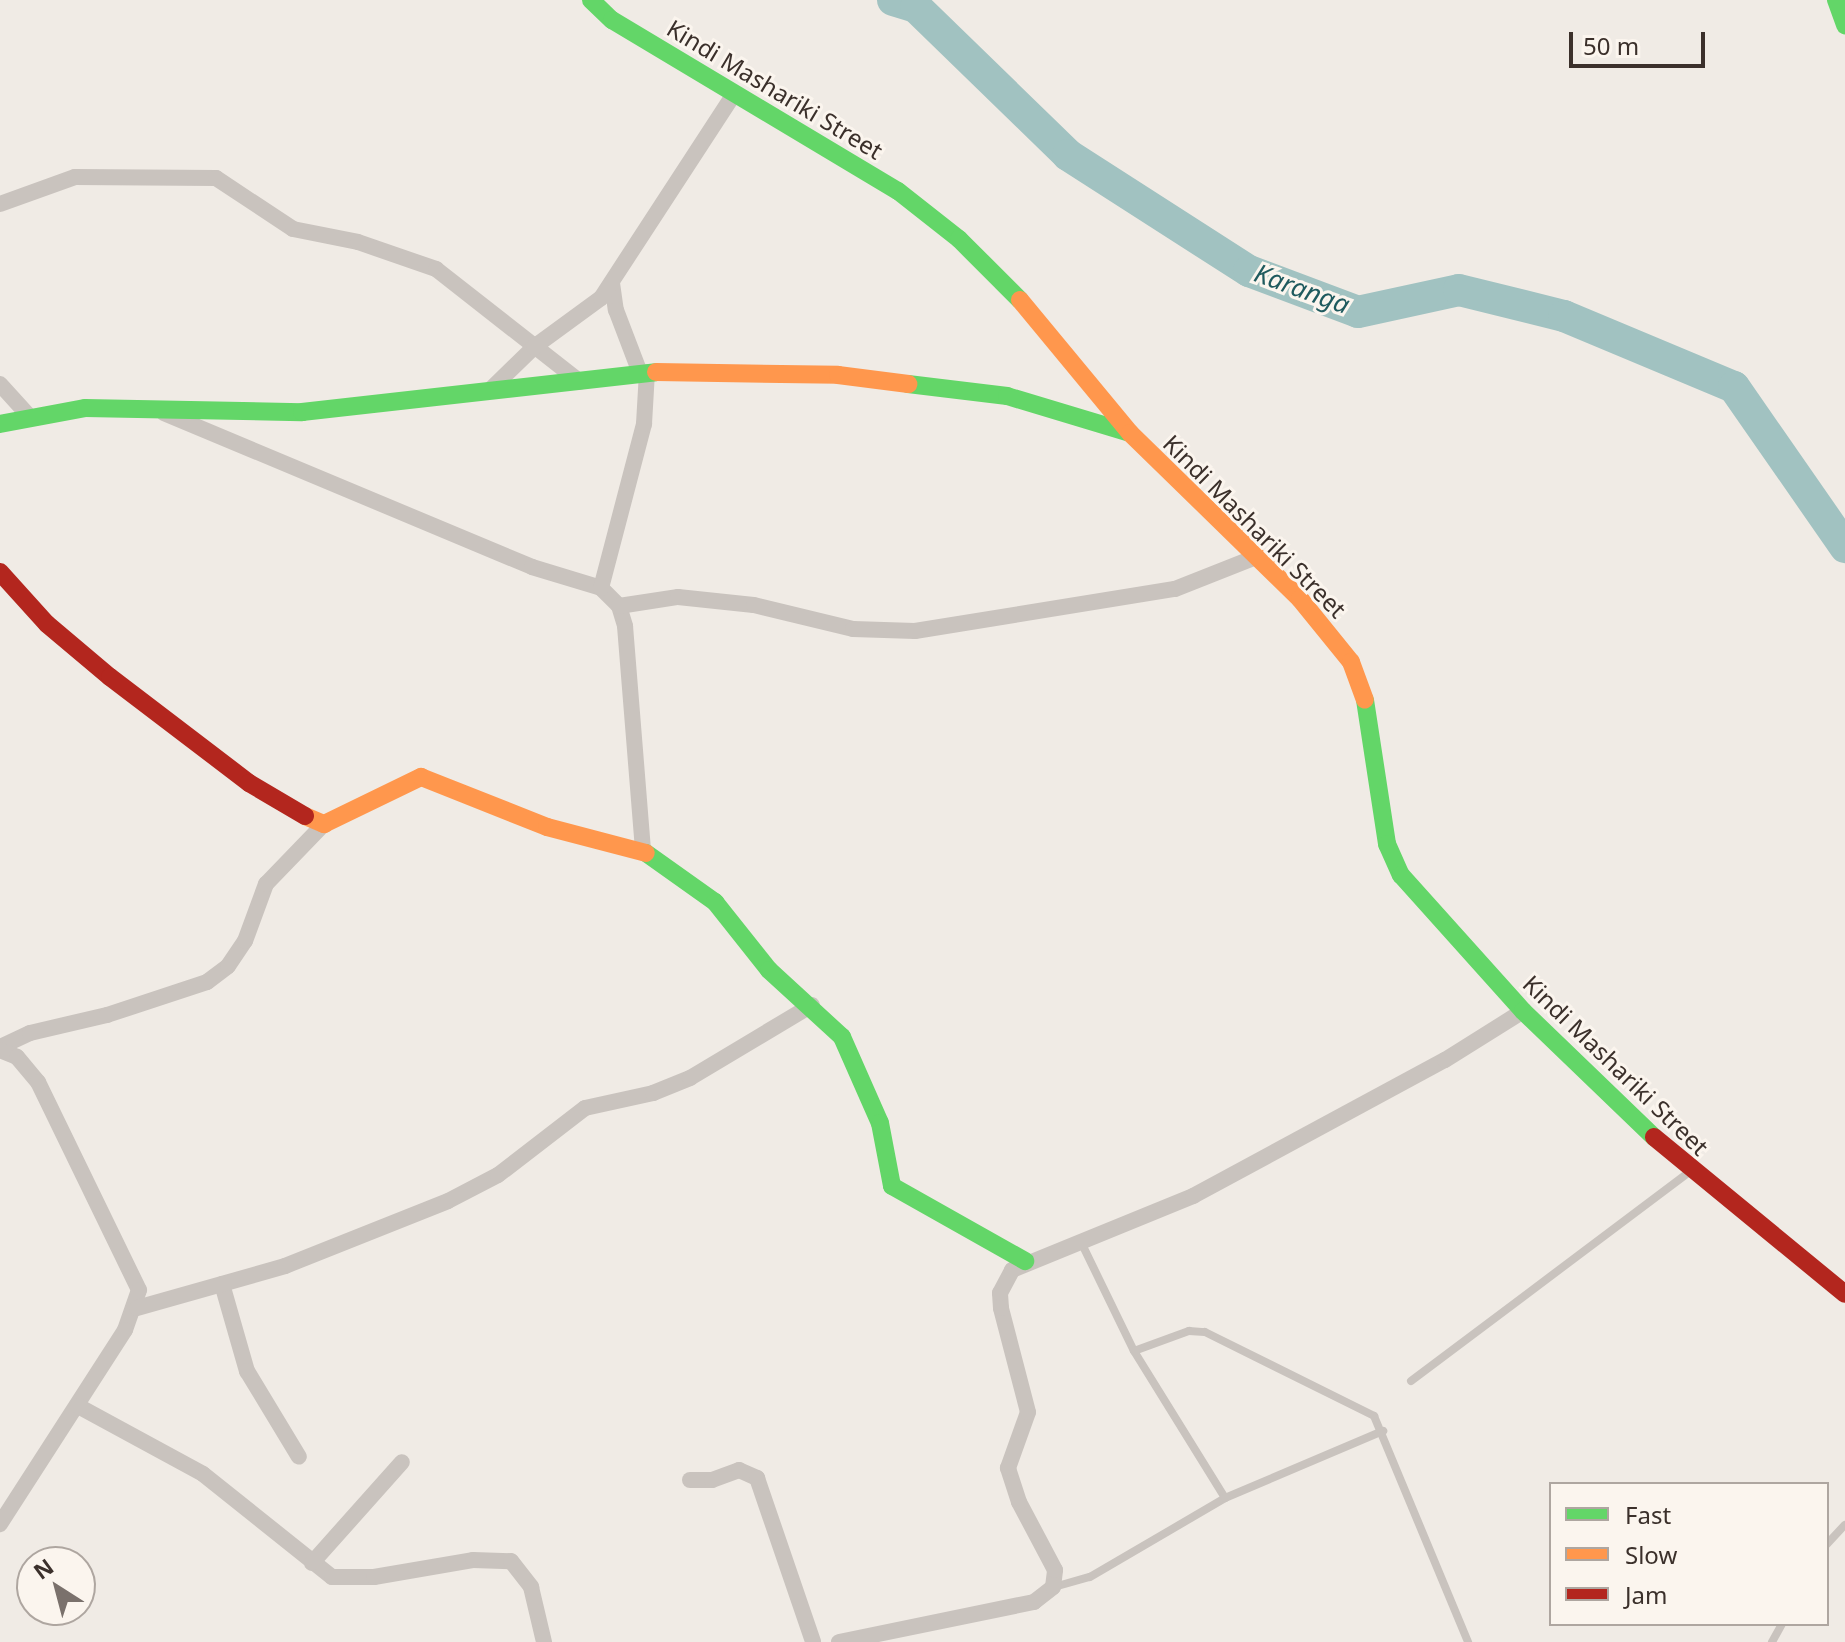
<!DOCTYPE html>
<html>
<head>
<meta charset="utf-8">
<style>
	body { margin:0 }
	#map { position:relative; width:1845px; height:1642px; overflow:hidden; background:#f0ebe5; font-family:"Noto Sans",sans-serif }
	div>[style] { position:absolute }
	.river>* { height:32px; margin:-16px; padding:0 16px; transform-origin:16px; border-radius:16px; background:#a1c2c1 }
	.lane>* { height:8px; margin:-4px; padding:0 4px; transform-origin:4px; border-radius:4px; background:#c9c3be }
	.street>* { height:16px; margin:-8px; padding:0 8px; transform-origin:8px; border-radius:8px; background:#c9c3be }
	.fast>* { height:18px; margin:-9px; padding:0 9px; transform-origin:9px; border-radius:9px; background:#63d668 }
	.slow>* { height:18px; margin:-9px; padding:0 9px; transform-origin:9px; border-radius:9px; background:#ff974d }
	.jam>* { height:18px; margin:-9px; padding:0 9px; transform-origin:9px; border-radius:9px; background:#b3261e }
	span { translate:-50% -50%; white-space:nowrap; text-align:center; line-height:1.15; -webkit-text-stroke:6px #fbf5ee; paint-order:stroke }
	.street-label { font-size:24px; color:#3b302b }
	.water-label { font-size:26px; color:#1f5a5e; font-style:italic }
	.legend { position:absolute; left:1549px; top:1482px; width:280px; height:144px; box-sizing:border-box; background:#fbf5ee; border:2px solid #aea6a0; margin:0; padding:10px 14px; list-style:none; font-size:24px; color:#3b302b }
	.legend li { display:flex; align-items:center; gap:16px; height:40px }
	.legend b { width:40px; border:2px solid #aea6a0 }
	.north { position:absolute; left:16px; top:1546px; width:80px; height:80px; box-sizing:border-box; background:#fbf5ee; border:2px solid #aea6a0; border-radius:50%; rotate:324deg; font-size:22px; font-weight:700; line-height:32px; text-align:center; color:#3b302b }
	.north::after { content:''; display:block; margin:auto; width:28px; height:36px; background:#7a716c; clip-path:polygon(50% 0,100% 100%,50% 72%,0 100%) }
	.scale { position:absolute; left:1569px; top:32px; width:136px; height:36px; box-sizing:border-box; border:4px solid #3b302b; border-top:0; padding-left:10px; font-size:24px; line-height:28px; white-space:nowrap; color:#3b302b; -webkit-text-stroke:6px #fbf5ee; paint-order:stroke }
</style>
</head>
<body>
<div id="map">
	<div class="river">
		<div style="left:893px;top:0;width:24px;rotate:17deg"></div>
		<div style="left:916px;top:7px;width:212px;rotate:44.2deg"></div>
		<div style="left:1068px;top:155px;width:215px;rotate:32.7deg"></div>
		<div style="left:1249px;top:271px;width:116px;rotate:20.6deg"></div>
		<div style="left:1358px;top:312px;width:103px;rotate:-12.3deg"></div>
		<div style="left:1459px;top:290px;width:108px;rotate:13.9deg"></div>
		<div style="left:1564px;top:316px;width:184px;rotate:22.7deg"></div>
		<div style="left:1734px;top:387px;width:195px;rotate:55.2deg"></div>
	</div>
	<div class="lane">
		<div style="left:1081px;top:1242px;width:121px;rotate:64.1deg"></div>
		<div style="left:1134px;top:1351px;width:173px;rotate:58.2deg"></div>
		<div style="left:1134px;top:1351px;width:59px;rotate:-20deg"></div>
		<div style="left:1189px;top:1331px;width:16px;rotate:4deg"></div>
		<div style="left:1205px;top:1332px;width:189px;rotate:26.4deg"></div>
		<div style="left:1374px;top:1416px;width:245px;rotate:67.4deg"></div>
		<div style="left:1411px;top:1381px;width:348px;rotate:-36.9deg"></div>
		<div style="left:1827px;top:1544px;width:26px;rotate:-47deg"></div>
		<div style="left:1054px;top:1587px;width:37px;rotate:-16deg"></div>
		<div style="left:1090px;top:1577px;width:156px;rotate:-30.3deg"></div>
		<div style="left:1225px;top:1498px;width:172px;rotate:-23deg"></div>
		<div style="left:1772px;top:1642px;width:21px;rotate:-61deg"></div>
	</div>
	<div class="street">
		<div style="left:0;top:204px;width:80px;rotate:-19.8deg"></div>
		<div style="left:75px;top:177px;width:141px;rotate:0.4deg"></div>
		<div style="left:216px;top:178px;width:92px;rotate:33.5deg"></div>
		<div style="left:293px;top:229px;width:66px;rotate:11.3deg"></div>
		<div style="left:358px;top:242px;width:83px;rotate:19.1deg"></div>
		<div style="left:436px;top:269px;width:183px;rotate:38.1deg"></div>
		<div style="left:612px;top:283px;width:27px;rotate:82deg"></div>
		<div style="left:616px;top:310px;width:67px;rotate:69.1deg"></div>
		<div style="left:0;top:384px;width:42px;rotate:47.9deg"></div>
		<div style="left:490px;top:390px;width:62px;rotate:-44.3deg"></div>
		<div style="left:534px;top:347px;width:83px;rotate:-36.2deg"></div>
		<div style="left:601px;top:298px;width:244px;rotate:-56.9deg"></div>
		<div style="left:164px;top:413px;width:399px;rotate:22.7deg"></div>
		<div style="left:532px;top:567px;width:72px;rotate:16.9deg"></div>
		<div style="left:601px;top:588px;width:25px;rotate:45deg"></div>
		<div style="left:619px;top:606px;width:21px;rotate:73deg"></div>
		<div style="left:625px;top:626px;width:226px;rotate:85.4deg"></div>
		<div style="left:601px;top:588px;width:170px;rotate:-75.3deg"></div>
		<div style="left:644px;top:424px;width:52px;rotate:-86.7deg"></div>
		<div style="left:619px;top:606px;width:60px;rotate:-8.7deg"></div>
		<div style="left:678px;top:597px;width:76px;rotate:6deg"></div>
		<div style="left:754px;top:605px;width:102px;rotate:13.6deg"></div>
		<div style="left:853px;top:629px;width:62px;rotate:1.8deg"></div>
		<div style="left:915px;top:631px;width:263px;rotate:-9.2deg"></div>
		<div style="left:1175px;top:589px;width:87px;rotate:-21.6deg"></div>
		<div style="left:0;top:1047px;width:33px;rotate:-25deg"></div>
		<div style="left:30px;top:1033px;width:79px;rotate:-13.2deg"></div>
		<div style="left:107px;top:1015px;width:105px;rotate:-18.3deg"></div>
		<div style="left:207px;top:982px;width:26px;rotate:-37deg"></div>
		<div style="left:228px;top:966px;width:30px;rotate:-56deg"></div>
		<div style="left:245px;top:941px;width:61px;rotate:-69.8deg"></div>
		<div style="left:266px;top:884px;width:83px;rotate:-46deg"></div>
		<div style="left:0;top:1050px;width:18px;rotate:22deg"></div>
		<div style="left:17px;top:1057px;width:33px;rotate:50deg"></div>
		<div style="left:38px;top:1082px;width:231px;rotate:64.1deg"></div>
		<div style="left:139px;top:1290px;width:42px;rotate:109.3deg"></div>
		<div style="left:125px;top:1330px;width:231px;rotate:122.8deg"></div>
		<div style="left:222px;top:1284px;width:91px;rotate:74deg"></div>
		<div style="left:247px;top:1371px;width:100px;rotate:58.8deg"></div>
		<div style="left:137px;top:1308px;width:154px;rotate:-15.8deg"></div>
		<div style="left:285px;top:1266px;width:175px;rotate:-21.7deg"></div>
		<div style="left:448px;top:1201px;width:56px;rotate:-27.5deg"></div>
		<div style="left:498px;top:1175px;width:110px;rotate:-37.6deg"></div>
		<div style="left:585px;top:1108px;width:70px;rotate:-12.4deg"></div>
		<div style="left:653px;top:1093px;width:40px;rotate:-22deg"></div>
		<div style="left:690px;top:1078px;width:142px;rotate:-30.9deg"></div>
		<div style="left:78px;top:1406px;width:142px;rotate:28.5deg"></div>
		<div style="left:203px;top:1474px;width:165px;rotate:38.6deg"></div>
		<div style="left:332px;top:1577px;width:42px"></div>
		<div style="left:374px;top:1577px;width:100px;rotate:-9.7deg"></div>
		<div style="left:473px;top:1560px;width:38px;rotate:2deg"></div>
		<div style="left:511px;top:1561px;width:33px;rotate:52deg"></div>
		<div style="left:531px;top:1587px;width:57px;rotate:76.7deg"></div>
		<div style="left:690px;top:1480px;width:22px"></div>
		<div style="left:712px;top:1480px;width:29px;rotate:-20deg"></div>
		<div style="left:739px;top:1470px;width:20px;rotate:24deg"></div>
		<div style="left:757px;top:1478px;width:173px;rotate:71.1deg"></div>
		<div style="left:312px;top:1563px;width:135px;rotate:-48.3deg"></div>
		<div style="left:839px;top:1642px;width:199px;rotate:-11.6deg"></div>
		<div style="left:1034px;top:1602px;width:24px;rotate:-38deg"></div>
		<div style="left:1053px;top:1587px;width:17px;rotate:-83deg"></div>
		<div style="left:1055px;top:1570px;width:77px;rotate:-117.9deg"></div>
		<div style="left:1019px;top:1502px;width:36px;rotate:-108deg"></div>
		<div style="left:1008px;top:1468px;width:59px;rotate:-70.3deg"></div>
		<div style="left:1028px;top:1412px;width:107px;rotate:-104.6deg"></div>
		<div style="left:1001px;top:1308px;width:15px;rotate:-94deg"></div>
		<div style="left:1000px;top:1293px;width:26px;rotate:-62deg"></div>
		<div style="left:1012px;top:1270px;width:196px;rotate:-22.2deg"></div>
		<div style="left:1193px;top:1196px;width:286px;rotate:-28.4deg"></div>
		<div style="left:1445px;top:1060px;width:92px;rotate:-32.1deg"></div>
	</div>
	<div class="fast">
		<div style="left:591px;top:0;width:29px;rotate:44deg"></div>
		<div style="left:612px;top:20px;width:333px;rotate:30.9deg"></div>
		<div style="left:898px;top:191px;width:78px;rotate:38.2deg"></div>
		<div style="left:959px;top:239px;width:86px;rotate:45deg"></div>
		<div style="left:1836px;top:0;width:27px;rotate:70deg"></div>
		<div style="left:908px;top:384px;width:100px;rotate:6.9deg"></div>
		<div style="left:1007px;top:396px;width:128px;rotate:16.7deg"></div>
		<div style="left:0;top:424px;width:86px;rotate:-10.7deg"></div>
		<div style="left:85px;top:408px;width:217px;rotate:1.1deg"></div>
		<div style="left:302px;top:412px;width:356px;rotate:-6.4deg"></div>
		<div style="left:1365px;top:700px;width:146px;rotate:81.3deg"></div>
		<div style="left:1387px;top:844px;width:34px;rotate:66deg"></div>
		<div style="left:1401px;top:875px;width:183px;rotate:48.1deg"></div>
		<div style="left:1523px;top:1011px;width:182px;rotate:43.9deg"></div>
		<div style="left:646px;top:853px;width:85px;rotate:35.4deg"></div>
		<div style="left:715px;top:902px;width:87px;rotate:51.5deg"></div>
		<div style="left:769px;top:970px;width:99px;rotate:42.5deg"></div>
		<div style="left:842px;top:1037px;width:94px;rotate:66.2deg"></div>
		<div style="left:880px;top:1123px;width:64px;rotate:79.2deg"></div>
		<div style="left:892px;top:1186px;width:153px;rotate:29.4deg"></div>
	</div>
	<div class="slow">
		<div style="left:1020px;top:300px;width:173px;rotate:50.4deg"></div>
		<div style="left:1130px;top:433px;width:238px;rotate:44.3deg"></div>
		<div style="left:1300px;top:599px;width:81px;rotate:51deg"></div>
		<div style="left:1351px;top:662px;width:40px;rotate:69.8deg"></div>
		<div style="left:656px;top:372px;width:182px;rotate:0.9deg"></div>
		<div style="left:838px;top:375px;width:71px;rotate:7.3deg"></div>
		<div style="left:305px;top:816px;width:21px;rotate:23deg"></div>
		<div style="left:324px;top:824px;width:108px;rotate:-25.9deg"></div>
		<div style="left:421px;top:777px;width:136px;rotate:21.6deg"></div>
		<div style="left:547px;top:827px;width:102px;rotate:14.7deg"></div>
	</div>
	<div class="jam">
		<div style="left:0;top:572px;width:70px;rotate:47.9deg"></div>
		<div style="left:47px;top:624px;width:82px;rotate:40.1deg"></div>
		<div style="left:110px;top:677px;width:175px;rotate:37.3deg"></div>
		<div style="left:249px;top:783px;width:65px;rotate:30.5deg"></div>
		<div style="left:1654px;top:1137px;width:247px;rotate:39.4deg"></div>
	</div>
	<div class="street-label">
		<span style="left:775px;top:89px;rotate:31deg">Kindi Mashariki Street</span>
		<span style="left:1255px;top:526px;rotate:45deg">Kindi Mashariki Street</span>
		<span style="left:1616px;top:1065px;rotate:44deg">Kindi Mashariki Street</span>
	</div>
	<div class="water-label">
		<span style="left:1302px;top:289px;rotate:20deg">Karanga</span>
	</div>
	<ul class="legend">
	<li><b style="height:10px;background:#63d668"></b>Fast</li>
	<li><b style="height:10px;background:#ff974d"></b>Slow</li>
	<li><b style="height:10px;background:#b3261e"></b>Jam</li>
	</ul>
	<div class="north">N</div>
	<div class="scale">50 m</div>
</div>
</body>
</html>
